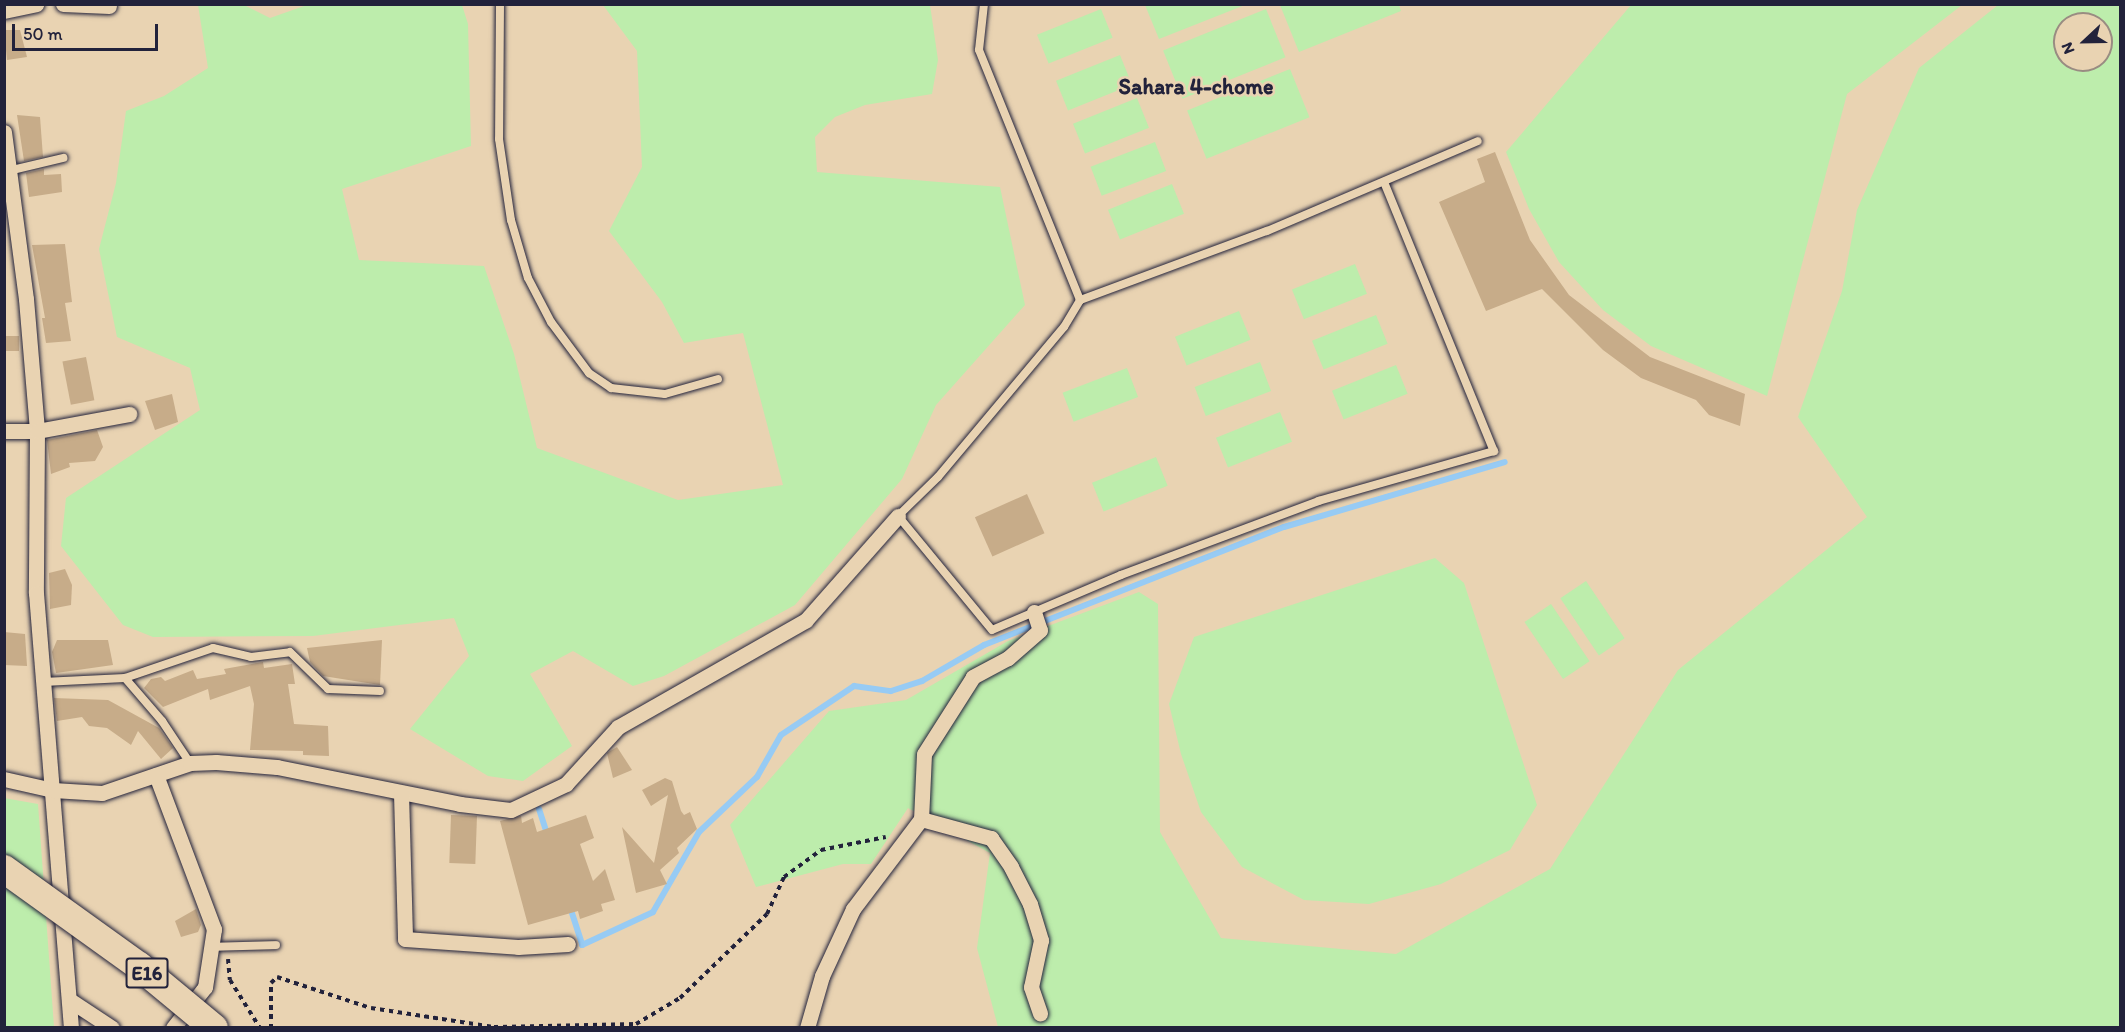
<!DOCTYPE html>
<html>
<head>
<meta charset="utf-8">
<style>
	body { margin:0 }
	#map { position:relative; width:2125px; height:1032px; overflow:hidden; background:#e9d3b2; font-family:Itim,sans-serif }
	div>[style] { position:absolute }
	.green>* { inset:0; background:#bdedac; transform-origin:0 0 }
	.stream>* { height:6px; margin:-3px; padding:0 3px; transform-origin:3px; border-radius:3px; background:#97cbf4 }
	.building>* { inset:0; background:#c7ac89; transform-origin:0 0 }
	.path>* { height:4px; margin-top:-2px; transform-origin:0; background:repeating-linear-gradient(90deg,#22223b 0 4.5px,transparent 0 9px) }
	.roads { filter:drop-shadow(0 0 2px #22223b) drop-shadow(0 0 2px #22223b) }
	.service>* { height:8px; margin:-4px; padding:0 4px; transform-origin:4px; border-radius:4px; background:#e9d3b2 }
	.minor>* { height:15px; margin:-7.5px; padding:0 7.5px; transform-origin:7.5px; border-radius:7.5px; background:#e9d3b2 }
	.bridges { filter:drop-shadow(0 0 2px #22223b) drop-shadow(0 0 2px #22223b) }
	.motorway-bridge>* { height:28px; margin:-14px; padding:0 14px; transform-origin:14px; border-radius:14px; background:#e9d3b2 }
	span { translate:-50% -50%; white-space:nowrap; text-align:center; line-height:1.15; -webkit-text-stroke:5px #e9d3b2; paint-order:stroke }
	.shield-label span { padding:2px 4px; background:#e9d3b2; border:2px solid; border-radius:4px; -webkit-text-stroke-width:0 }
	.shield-label { font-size:20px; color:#22223b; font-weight:700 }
	.neighbourhood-label { font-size:22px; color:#22223b; font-weight:700 }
	.frame { position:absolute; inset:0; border:6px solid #22223b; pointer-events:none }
	.north { position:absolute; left:2053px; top:12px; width:60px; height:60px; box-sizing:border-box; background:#e9d3b2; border:2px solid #998c82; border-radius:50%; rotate:248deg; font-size:16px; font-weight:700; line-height:24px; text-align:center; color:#22223b }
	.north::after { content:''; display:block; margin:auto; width:21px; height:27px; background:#22223b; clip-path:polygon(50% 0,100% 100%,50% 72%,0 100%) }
	.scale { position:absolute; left:12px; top:24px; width:146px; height:27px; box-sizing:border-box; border:3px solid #22223b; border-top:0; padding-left:8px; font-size:18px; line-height:21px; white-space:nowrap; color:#22223b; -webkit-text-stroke:4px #e9d3b2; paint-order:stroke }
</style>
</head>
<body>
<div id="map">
	<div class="green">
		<div style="clip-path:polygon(198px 5px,244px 5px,270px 18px,307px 5px,462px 5px,468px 24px,471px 146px,342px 189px,359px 260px,484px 266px,514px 354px,537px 448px,678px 500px,783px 485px,743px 333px,684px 343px,662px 302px,609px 231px,642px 167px,637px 51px,603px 5px,930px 5px,938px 60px,932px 94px,865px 105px,835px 117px,815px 137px,817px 172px,1000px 187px,1025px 305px,936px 405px,902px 479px,795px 605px,664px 676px,633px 686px,573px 651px,530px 674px,572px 746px,523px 781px,488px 776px,410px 729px,469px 656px,454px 618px,313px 636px,153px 637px,123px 625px,61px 546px,66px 498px,200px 410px,190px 368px,117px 337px,99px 249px,116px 183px,126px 111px,164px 96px,208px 68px)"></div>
		<div style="clip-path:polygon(1145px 5px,1245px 5px,1159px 39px)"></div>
		<div style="clip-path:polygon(1280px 5px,1399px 5px,1401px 11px,1299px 52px)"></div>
		<div style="clip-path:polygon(1631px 5px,1962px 5px,1847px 94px,1767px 396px,1651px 346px,1603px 310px,1559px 262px,1529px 209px,1506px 152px)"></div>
		<div style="clip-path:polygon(evenodd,1998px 5px,2120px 5px,2120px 1027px,998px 1027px,977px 948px,990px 853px,908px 808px,871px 864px,843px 864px,756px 887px,730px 825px,829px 711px,906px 700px,1008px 641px,1139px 592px,1158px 604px,1160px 832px,1221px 938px,1396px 954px,1550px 869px,1678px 670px,1867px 517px,1798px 417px,1842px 291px,1857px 210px,1919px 68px,1998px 5px,2065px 24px,2101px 24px,2101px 60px,2065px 60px,2065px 24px)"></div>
		<div style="left:1101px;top:9px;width:31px;height:69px;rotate:68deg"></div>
		<div style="left:1266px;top:9px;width:52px;height:111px;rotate:68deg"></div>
		<div style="left:1120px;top:55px;width:32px;height:69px;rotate:68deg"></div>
		<div style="left:1290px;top:69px;width:52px;height:111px;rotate:68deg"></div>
		<div style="left:1137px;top:98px;width:32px;height:69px;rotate:68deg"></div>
		<div style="left:1155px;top:142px;width:31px;height:69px;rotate:69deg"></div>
		<div style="left:1172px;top:184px;width:32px;height:69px;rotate:68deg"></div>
		<div style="left:1355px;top:264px;width:32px;height:68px;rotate:68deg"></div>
		<div style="left:1239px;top:311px;width:31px;height:69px;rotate:68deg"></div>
		<div style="left:1376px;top:315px;width:31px;height:69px;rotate:68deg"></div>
		<div style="left:1260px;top:362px;width:31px;height:70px;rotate:69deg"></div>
		<div style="left:1396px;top:365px;width:31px;height:69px;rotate:68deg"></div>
		<div style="left:1127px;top:368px;width:31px;height:69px;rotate:69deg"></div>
		<div style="left:1280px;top:412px;width:32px;height:69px;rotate:68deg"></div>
		<div style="left:1156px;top:457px;width:31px;height:69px;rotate:68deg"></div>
		<div style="clip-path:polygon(1435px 558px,1464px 583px,1537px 805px,1510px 850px,1441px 884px,1369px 904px,1304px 900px,1242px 867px,1201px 812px,1181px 754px,1169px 704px,1194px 637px)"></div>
		<div style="left:1586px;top:581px;width:69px;height:31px;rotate:56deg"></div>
		<div style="left:1551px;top:604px;width:69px;height:32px;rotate:56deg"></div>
		<div style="clip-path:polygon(4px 798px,38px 804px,54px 1027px,5px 1027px)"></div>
	</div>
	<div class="stream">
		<div style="left:539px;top:809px;width:29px;rotate:72deg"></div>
		<div style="left:570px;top:907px;width:40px;rotate:72deg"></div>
		<div style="left:582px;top:945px;width:78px;rotate:-24.9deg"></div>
		<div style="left:653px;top:912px;width:92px;rotate:-60.1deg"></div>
		<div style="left:699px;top:832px;width:80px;rotate:-43.5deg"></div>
		<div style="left:757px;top:777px;width:48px;rotate:-60.3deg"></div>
		<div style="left:781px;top:735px;width:88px;rotate:-33.9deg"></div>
		<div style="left:854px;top:686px;width:37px;rotate:8deg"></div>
		<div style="left:891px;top:691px;width:33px;rotate:-18deg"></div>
		<div style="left:922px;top:681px;width:72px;rotate:-30.1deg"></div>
		<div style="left:984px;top:645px;width:322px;rotate:-21.5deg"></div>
		<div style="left:1284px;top:527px;width:230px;rotate:-16.4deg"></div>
	</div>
	<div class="building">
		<div style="clip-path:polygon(4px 30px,20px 30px,27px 57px,7px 60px)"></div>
		<div style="clip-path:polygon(17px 115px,40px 117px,43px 157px,24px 161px)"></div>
		<div style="clip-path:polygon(1495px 152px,1530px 240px,1569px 295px,1650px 357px,1745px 394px,1740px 426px,1709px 415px,1696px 400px,1641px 378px,1603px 350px,1542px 289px,1486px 311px,1439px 202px,1485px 182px,1477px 159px)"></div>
		<div style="clip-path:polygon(44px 169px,44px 175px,61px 174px,62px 192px,29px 197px,26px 173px)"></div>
		<div style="clip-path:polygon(65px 244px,72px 302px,65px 303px,71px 341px,46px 343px,42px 318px,45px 318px,32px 245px)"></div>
		<div style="left:4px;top:336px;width:15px;height:15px"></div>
		<div style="left:86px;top:357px;width:44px;height:24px;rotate:79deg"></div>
		<div style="clip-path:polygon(172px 394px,178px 422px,155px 430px,145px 401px)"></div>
		<div style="clip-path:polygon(97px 430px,103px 447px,95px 461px,69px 463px,70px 467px,51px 474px,47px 440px)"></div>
		<div style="left:1027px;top:494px;width:43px;height:57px;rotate:66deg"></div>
		<div style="clip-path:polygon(65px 569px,72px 585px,71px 605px,50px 609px,49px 573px)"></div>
		<div style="clip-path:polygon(4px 632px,25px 634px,27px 666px,4px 665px)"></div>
		<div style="clip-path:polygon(57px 640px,108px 640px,113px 665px,56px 673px,52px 652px)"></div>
		<div style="clip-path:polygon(382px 640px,380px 685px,323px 676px,310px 662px,307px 648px)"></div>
		<div style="clip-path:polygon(263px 662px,264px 668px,292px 664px,295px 684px,288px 684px,294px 724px,328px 726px,329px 756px,303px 755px,303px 751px,250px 750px,254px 704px,250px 686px,210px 700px,208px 689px,163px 707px,144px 688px,151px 679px,161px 677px,165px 681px,193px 670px,197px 679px,226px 674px,224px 669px)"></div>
		<div style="clip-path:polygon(54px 698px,108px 700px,159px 728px,173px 748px,161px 759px,138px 731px,131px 745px,107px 728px,89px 726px,82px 717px,57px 721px)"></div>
		<div style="clip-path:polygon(617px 747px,632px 770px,613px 778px,607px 753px)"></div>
		<div style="clip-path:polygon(665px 778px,672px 781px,681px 811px,684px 815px,690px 812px,697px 829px,677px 848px,679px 853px,660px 870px,667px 884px,636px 893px,622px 827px,654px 863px,668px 795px,651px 806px,642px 790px)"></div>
		<div style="left:451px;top:815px;width:26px;height:48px;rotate:2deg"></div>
		<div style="clip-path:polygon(586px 815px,594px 838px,580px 844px,593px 881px,605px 869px,615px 900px,601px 904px,603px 911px,580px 919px,578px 911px,528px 925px,500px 821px,521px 816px,522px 823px,533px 818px,537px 832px)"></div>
		<div style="clip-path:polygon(196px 909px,201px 925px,198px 932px,181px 937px,175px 921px)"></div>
	</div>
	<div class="path">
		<div style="left:228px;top:959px;width:21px;rotate:85deg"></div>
		<div style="left:230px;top:980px;width:57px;rotate:58deg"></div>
		<div style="left:271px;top:1028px;width:45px;rotate:-90deg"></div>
		<div style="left:271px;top:983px;width:8px;rotate:-45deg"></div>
		<div style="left:277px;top:977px;width:99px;rotate:18.3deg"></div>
		<div style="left:371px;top:1008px;width:124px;rotate:8.8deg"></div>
		<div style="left:494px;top:1027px;width:142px;rotate:-1.2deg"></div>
		<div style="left:636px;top:1024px;width:51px;rotate:-30.6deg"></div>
		<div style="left:680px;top:998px;width:121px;rotate:-44deg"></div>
		<div style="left:767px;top:914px;width:41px;rotate:-65.3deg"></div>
		<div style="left:784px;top:877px;width:46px;rotate:-36.1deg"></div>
		<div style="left:821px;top:850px;width:66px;rotate:-11.3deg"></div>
	</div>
	<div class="roads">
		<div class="service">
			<div style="left:500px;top:4px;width:135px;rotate:90.4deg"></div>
			<div style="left:499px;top:139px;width:82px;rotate:81.6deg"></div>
			<div style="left:511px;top:220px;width:60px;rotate:73.7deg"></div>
			<div style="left:528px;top:278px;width:50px;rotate:62.4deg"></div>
			<div style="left:551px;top:322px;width:64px;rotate:53.3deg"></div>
			<div style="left:589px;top:373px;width:27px;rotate:34deg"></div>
			<div style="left:611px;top:388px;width:54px;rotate:6.3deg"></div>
			<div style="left:665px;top:394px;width:55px;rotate:-15.8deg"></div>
			<div style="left:984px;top:4px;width:46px;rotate:96.2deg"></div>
			<div style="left:979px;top:50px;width:270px;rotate:68deg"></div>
			<div style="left:8px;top:171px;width:57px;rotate:-13.3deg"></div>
			<div style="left:1384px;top:182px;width:291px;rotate:67.8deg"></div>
			<div style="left:1494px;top:451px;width:182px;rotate:164.1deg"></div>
			<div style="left:1319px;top:501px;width:211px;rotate:159.5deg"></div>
			<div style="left:1121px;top:575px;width:140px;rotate:156.9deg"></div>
			<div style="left:992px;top:630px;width:148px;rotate:-129.5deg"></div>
			<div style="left:898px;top:516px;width:56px;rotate:-44.3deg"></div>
			<div style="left:938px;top:477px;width:196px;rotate:-50deg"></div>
			<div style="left:1064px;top:327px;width:31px;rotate:-59deg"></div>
			<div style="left:1080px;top:300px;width:199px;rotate:-20.3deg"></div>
			<div style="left:1267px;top:231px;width:229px;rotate:-23.1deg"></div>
			<div style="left:125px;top:678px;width:57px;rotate:49.3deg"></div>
			<div style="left:162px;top:721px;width:50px;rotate:56.3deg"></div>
			<div style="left:43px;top:682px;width:82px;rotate:-2.8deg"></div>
			<div style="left:125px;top:678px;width:93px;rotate:-18.8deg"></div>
			<div style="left:213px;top:648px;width:39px;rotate:13deg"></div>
			<div style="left:251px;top:657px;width:39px;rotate:-7deg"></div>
			<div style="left:290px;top:652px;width:53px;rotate:44.2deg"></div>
			<div style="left:328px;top:689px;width:52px;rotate:2.2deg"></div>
			<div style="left:210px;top:947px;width:66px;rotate:-1.7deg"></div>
		</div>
		<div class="minor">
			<div style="left:63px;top:4px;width:46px;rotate:2.5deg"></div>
			<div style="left:4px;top:11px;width:33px;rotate:-12deg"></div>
			<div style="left:4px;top:132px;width:168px;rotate:82.5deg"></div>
			<div style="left:26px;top:299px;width:132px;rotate:85.2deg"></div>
			<div style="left:37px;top:431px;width:162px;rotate:90.4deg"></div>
			<div style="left:36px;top:593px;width:436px;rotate:85.4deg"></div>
			<div style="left:4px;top:431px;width:33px"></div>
			<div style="left:37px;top:431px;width:94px;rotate:-10.5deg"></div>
			<div style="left:1034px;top:612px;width:19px;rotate:72deg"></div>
			<div style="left:1040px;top:630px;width:43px;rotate:138.8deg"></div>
			<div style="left:1008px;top:658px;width:40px;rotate:152deg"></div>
			<div style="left:973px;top:677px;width:91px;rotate:122.5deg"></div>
			<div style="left:924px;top:754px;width:65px;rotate:92.6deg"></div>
			<div style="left:921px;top:819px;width:73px;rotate:15.2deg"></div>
			<div style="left:991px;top:838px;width:35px;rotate:55deg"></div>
			<div style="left:1011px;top:867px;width:42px;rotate:62.8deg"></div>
			<div style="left:1030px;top:904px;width:38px;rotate:73deg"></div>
			<div style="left:1041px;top:940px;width:48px;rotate:102deg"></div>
			<div style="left:1031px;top:987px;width:28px;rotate:71deg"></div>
			<div style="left:156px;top:775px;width:165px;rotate:69.4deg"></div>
			<div style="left:214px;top:929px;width:59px;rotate:98.8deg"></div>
			<div style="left:205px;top:987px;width:52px;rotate:128deg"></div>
			<div style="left:4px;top:779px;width:50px;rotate:12.7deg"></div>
			<div style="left:53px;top:790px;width:49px;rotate:3.5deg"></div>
			<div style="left:102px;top:793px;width:93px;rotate:-18.8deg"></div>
			<div style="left:190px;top:763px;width:26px;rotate:-2deg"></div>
			<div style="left:216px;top:762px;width:61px;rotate:4.7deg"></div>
			<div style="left:277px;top:767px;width:187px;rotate:11.4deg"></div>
			<div style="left:460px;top:804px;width:51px;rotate:6.7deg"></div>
			<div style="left:511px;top:810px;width:61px;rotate:-25.3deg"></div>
			<div style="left:566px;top:784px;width:77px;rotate:-47.6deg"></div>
			<div style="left:618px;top:727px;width:216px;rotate:-29.6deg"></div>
			<div style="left:806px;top:620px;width:139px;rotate:-48.5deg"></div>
			<div style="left:401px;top:793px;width:146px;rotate:88.4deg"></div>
			<div style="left:405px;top:939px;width:113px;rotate:4deg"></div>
			<div style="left:518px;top:947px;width:50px;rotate:-3.4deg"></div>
			<div style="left:71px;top:1001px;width:49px;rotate:33.4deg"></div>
			<div style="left:807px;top:1028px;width:54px;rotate:-73.9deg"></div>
			<div style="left:822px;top:976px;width:74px;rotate:-65.2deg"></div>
			<div style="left:853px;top:909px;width:113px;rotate:-52.9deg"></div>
		</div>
	</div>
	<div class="bridges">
		<div class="motorway-bridge">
			<div style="left:4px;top:869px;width:166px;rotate:35.7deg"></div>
			<div style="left:139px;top:966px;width:97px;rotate:39.6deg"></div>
		</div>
	</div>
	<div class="shield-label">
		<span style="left:147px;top:973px">E16</span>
	</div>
	<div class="neighbourhood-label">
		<span style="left:1196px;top:87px">Sahara 4-chome</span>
	</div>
	<div class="frame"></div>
	<div class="north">N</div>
	<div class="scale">50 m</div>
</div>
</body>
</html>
